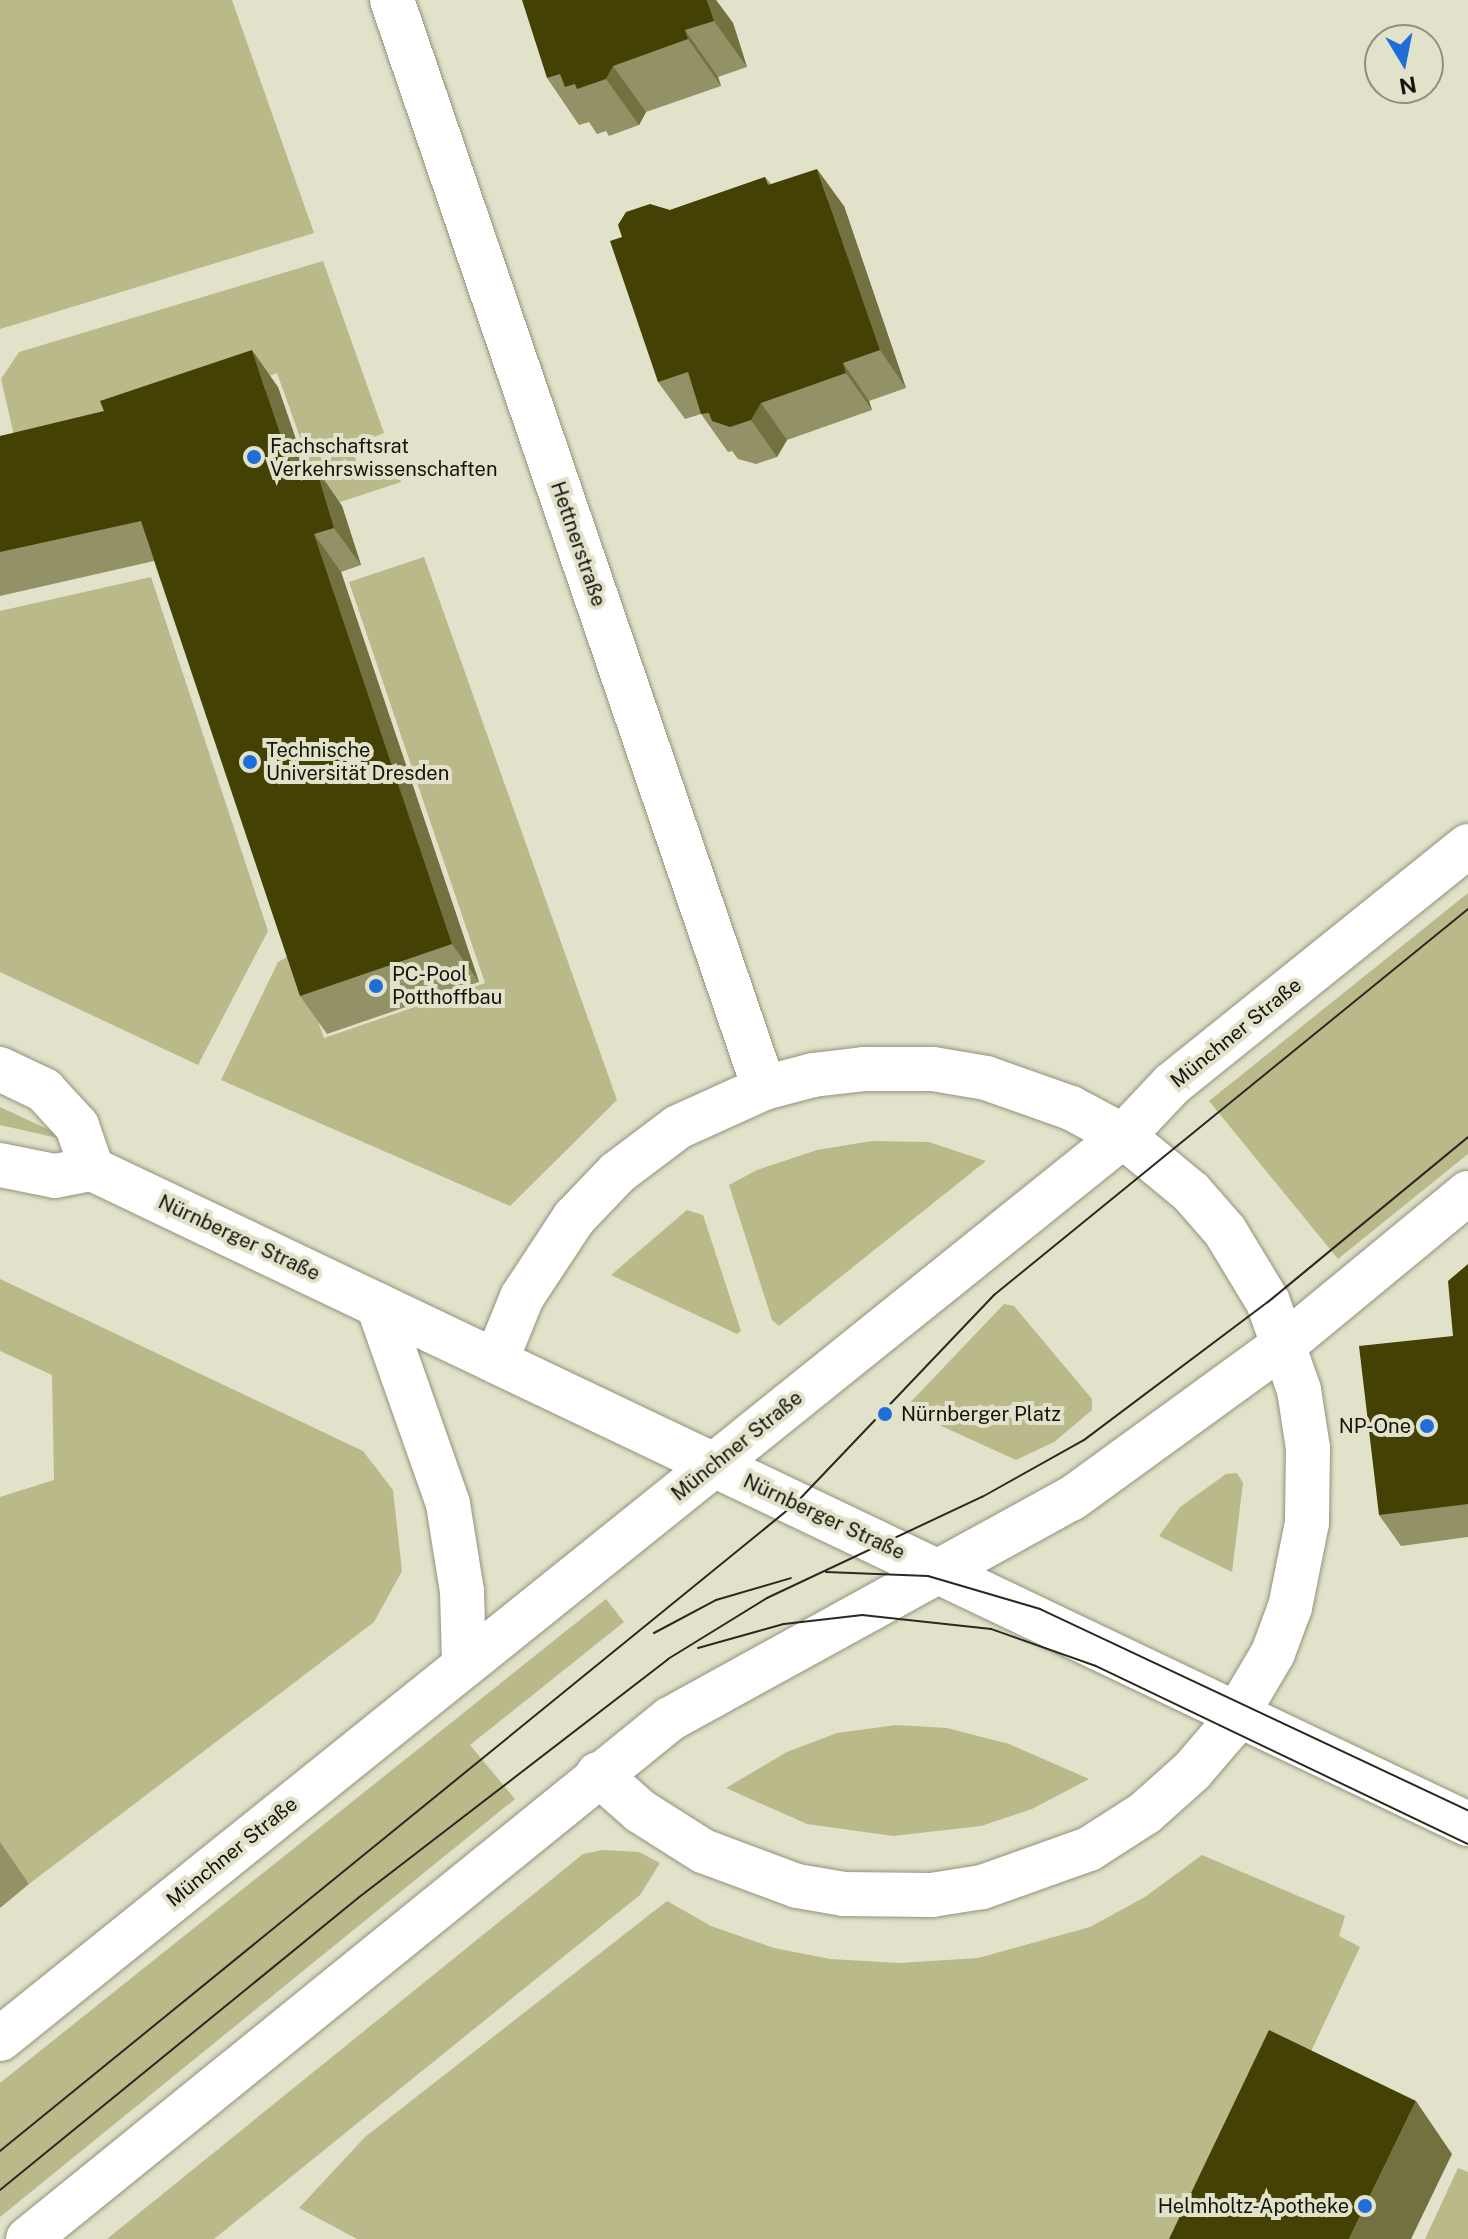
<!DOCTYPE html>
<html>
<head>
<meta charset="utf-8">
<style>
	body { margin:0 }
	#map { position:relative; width:1468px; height:2239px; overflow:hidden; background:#e2e2ca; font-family:"Public Sans",sans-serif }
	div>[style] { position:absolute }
	.green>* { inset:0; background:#b9b98a }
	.roads { filter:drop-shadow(0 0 2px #92937c) drop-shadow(0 0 2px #92937c) }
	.street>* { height:44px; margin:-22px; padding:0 22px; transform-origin:22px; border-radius:22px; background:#fff }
	.secondary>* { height:44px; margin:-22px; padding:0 22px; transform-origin:22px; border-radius:22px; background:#fff }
	.tram>* { height:2px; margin:-1px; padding:0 1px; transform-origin:1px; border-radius:1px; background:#29291f }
	.wall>* { inset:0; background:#929266 }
	.shaded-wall>* { inset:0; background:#73713f }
	.building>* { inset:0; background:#434103 }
	.dots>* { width:22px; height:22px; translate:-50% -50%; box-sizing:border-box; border:4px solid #e2e2ca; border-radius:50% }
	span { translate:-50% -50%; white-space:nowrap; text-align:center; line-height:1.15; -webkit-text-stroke:8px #e2e2ca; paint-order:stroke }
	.poi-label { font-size:20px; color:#14140c }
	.left { translate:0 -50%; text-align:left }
	.right { translate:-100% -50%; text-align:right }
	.street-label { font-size:20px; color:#14140c }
	.north { position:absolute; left:1364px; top:24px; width:80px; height:80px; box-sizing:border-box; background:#e2e2ca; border:2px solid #90907e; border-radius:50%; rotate:170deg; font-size:22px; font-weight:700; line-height:32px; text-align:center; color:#14140c }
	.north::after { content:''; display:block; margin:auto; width:28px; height:36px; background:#1e6ed8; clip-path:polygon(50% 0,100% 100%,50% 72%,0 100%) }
</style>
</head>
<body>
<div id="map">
	<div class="green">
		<div style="clip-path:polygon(0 0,232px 0,314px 233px,0 329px)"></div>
		<div style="clip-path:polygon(323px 261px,384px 433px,351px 446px,362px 478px,396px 466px,401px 482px,325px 507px,277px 373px,22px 470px,1px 379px,19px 352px)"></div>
		<div style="clip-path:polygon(424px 557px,617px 1100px,510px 1206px,221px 1080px,278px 962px,294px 953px,324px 1038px,485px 983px,349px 582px)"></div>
		<div style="clip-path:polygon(151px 577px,268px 931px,198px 1065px,0 972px,0 611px)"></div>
		<div style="clip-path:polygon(1468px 893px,1468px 1154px,1338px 1259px,1209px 1101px)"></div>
		<div style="clip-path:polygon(0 1107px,43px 1127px,80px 1143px,0 1125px)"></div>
		<div style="clip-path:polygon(872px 1141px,929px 1142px,986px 1161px,779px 1326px,772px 1320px,729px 1185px,757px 1170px,817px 1150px)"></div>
		<div style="clip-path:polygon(687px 1210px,703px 1215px,741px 1331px,737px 1334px,611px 1275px)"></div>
		<div style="clip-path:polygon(0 1279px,363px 1451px,393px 1490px,402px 1571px,374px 1622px,29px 1884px,0 1844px,0 1497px,54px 1480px,52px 1375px,0 1351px)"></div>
		<div style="clip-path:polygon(1004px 1304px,1014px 1306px,1092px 1399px,1092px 1410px,1054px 1442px,1016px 1460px,904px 1409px)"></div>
		<div style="clip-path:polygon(1237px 1473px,1243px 1483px,1232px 1572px,1159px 1536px,1180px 1507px,1226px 1474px)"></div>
		<div style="clip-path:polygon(606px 1599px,624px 1622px,470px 1745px,515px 1799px,0 2217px,0 2083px)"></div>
		<div style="clip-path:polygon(896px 1725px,947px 1728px,1009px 1744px,1089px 1779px,1032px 1809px,981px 1826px,893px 1836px,807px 1824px,726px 1788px,787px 1752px,837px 1733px)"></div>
		<div style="clip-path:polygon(603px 1850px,639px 1852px,660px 1863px,640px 1895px,214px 2239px,107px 2239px,583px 1854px)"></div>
		<div style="clip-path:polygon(1202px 1855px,1345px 1916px,1339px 1936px,1360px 1947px,1223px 2239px,357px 2239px,299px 2208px,365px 2137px,667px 1901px,711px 1926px,774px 1948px,830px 1959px,899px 1963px,978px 1958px,1090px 1927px,1145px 1897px)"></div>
		<div style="clip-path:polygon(1458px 2168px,1468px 2172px,1468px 2239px,1425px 2239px)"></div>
	</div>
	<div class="roads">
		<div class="street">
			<div style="left:392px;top:0;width:1150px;rotate:71.12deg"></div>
			<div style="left:496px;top:1361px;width:69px;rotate:-67.9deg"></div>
			<div style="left:522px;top:1297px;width:95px;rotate:-56.6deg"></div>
			<div style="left:574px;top:1218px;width:62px;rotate:-46.3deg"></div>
			<div style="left:617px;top:1173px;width:76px;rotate:-37deg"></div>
			<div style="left:678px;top:1127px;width:94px;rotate:-24.4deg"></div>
			<div style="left:764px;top:1088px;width:51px;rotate:-14.9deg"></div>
			<div style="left:813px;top:1075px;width:51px;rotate:-6.7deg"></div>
			<div style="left:864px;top:1069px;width:69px"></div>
			<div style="left:933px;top:1069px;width:54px;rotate:9.6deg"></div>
			<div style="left:986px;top:1078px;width:90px;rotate:19.4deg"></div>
			<div style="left:1071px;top:1108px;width:59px;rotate:28.3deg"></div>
			<div style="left:1123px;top:1136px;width:88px;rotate:39.5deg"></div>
			<div style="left:1191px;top:1192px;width:52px;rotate:48.9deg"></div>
			<div style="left:1225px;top:1231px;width:83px;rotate:58.8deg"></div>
			<div style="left:1268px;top:1302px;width:93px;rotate:70.6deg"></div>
			<div style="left:1299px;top:1390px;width:59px;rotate:81.2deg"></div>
			<div style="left:1308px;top:1448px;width:75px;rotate:90.8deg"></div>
			<div style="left:1307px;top:1523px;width:86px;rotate:101.4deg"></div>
			<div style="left:1290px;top:1607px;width:49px;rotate:110.3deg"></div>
			<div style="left:1273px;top:1653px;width:88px;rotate:120.6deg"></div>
			<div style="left:1228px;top:1729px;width:55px;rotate:130.6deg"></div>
			<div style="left:1192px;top:1771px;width:63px;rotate:138.2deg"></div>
			<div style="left:1145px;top:1813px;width:67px;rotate:147.3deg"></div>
			<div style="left:1089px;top:1849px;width:114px;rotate:160.4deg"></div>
			<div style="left:982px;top:1887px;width:51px;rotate:170.9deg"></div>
			<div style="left:932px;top:1895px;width:88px;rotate:-179.3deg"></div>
			<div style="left:844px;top:1894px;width:48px;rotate:-170.3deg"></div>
			<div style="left:797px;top:1886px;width:100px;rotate:-159.6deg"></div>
			<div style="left:703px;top:1851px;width:75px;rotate:-147.6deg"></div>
			<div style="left:640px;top:1811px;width:56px;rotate:-138.6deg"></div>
		</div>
		<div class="secondary">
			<div style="left:0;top:1069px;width:49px;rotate:25.5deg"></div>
			<div style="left:44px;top:1090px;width:49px;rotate:47.5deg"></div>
			<div style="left:77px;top:1126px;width:46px;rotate:70.8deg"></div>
			<div style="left:0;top:1165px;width:56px;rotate:11.3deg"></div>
			<div style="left:55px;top:1176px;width:38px;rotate:-11deg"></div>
			<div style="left:92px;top:1169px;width:1524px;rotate:25.46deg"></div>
			<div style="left:378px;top:1305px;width:211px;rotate:70.6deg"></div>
			<div style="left:448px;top:1504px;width:88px;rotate:80.9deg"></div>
			<div style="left:462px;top:1591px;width:73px;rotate:88.4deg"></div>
			<div style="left:0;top:2039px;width:1441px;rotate:-38.8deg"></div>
			<div style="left:1123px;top:1136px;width:71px;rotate:-46.7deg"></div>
			<div style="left:1172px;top:1084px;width:380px;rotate:-38.8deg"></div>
			<div style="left:28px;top:2239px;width:826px;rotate:-39.01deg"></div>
			<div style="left:670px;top:1719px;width:457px;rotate:-28.8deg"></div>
			<div style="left:1071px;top:1499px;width:266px;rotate:-36deg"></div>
			<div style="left:1286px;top:1343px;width:236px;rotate:-39.5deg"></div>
		</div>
	</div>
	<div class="tram">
		<div style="left:826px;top:1572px;width:102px;rotate:2.2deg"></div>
		<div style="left:928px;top:1576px;width:117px;rotate:16.4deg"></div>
		<div style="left:1040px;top:1609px;width:473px;rotate:25.2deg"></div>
		<div style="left:654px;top:1633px;width:70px;rotate:-28deg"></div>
		<div style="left:716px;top:1600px;width:78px;rotate:-16.3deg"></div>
		<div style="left:698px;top:1648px;width:89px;rotate:-15.6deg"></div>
		<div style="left:784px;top:1624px;width:79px;rotate:-6.6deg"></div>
		<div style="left:862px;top:1615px;width:130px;rotate:6.2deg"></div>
		<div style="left:991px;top:1629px;width:111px;rotate:19.4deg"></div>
		<div style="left:1096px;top:1666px;width:412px;rotate:25.6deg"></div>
		<div style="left:0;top:2151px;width:1025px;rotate:-39.14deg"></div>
		<div style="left:795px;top:1504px;width:289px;rotate:-46.4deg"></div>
		<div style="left:994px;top:1295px;width:611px;rotate:-39.16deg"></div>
		<div style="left:0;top:2190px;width:462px;rotate:-39.2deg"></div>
		<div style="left:358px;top:1898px;width:391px;rotate:-37.6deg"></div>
		<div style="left:668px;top:1659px;width:116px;rotate:-31.6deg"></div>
		<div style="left:767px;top:1598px;width:238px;rotate:-25.2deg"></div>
		<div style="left:982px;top:1497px;width:117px;rotate:-29.2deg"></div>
		<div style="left:1084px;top:1440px;width:230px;rotate:-36.9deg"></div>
		<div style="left:1268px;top:1302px;width:259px;rotate:-39.5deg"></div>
	</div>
	<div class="wall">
		<div style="clip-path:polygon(716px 0,733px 23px,747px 67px,718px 77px,721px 86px,646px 112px,639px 125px,609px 136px,606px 131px,597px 134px,589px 122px,579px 125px,547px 78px)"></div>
		<div style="clip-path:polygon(765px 177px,771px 184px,844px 206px,906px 388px,869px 401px,872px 410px,787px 440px,777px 457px,756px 464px,738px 459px,732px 451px,728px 452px,701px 414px,685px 419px,658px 382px,622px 237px,670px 210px)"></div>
		<div style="clip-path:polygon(278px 387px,307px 471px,316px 468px,342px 506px,361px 565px,341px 572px,479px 982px,327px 1034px,300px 996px,154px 561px,0 596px,0 436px)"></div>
		<div style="clip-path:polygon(1468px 1264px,1468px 1537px,1401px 1546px,1379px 1515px,1453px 1336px)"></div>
		<div style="clip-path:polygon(0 1842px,29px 1884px,0 1908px)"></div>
	</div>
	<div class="shaded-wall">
		<div style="clip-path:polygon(707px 0,716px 0,733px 23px,747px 67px,714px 21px)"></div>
		<div style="clip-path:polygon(685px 30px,718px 77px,721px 86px,688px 39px)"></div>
		<div style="clip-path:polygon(613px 66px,646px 112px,639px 125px,606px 79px)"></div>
		<div style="clip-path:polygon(817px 169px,844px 206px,906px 388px,880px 350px)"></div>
		<div style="clip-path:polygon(252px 350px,278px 387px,321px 513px,294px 475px)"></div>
		<div style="clip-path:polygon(843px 363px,869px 401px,872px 410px,846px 373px)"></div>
		<div style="clip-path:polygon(761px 403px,787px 440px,777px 457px,751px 420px)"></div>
		<div style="clip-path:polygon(316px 468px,342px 506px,361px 565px,334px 528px)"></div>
		<div style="clip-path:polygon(314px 534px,341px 572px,479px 982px,452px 944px)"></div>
		<div style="clip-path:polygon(1416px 2101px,1452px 2154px,1411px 2239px,1349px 2239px)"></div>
	</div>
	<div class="building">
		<div style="clip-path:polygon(522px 0,707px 0,714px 21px,685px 30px,688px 39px,613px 66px,606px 79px,577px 89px,575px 84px,565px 87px,560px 74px,547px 78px)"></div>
		<div style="clip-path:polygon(817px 169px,880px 350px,843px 363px,846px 373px,761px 403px,751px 420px,730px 427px,712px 421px,709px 413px,701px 414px,688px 372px,658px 382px,610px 241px,622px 237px,618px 225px,626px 212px,650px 204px,670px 210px,765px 177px,768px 185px)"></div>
		<div style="clip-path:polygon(252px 350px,294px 475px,316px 468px,334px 528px,314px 534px,452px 944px,300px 996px,141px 521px,0 552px,0 436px,104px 411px,100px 401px)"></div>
		<div style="clip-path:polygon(1468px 1264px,1468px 1504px,1379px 1515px,1359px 1346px,1453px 1336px,1448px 1281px)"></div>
		<div style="clip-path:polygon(1269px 2030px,1416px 2101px,1349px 2239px,1169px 2239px)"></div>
	</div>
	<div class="dots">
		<div style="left:254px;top:457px;background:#1e6ed8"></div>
		<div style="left:250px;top:762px;background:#1e6ed8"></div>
		<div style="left:376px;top:986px;background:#1e6ed8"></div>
		<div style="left:885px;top:1414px;background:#1e6ed8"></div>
		<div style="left:1427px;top:1426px;background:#1e6ed8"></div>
		<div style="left:1365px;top:2206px;background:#1e6ed8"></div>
	</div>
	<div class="poi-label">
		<span class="left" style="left:270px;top:458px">Fachschaftsrat<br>Verkehrswissenschaften</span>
		<span class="left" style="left:266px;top:762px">Technische<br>Universität Dresden</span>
		<span class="left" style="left:392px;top:986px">PC-Pool<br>Potthoffbau</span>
		<span class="left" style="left:901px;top:1414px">Nürnberger Platz</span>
		<span class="right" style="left:1411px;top:1426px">NP-One</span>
		<span class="right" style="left:1349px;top:2206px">Helmholtz-Apotheke</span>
	</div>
	<div class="street-label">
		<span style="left:578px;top:544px;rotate:71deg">Hettnerstraße</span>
		<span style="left:1236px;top:1033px;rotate:-39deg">Münchner Straße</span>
		<span style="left:239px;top:1238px;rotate:25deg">Nürnberger Straße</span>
		<span style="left:737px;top:1446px;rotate:-39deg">Münchner Straße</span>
		<span style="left:824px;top:1517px;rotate:25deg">Nürnberger Straße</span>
		<span style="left:232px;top:1852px;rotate:-39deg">Münchner Straße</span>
	</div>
	<div class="north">N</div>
</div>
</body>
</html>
